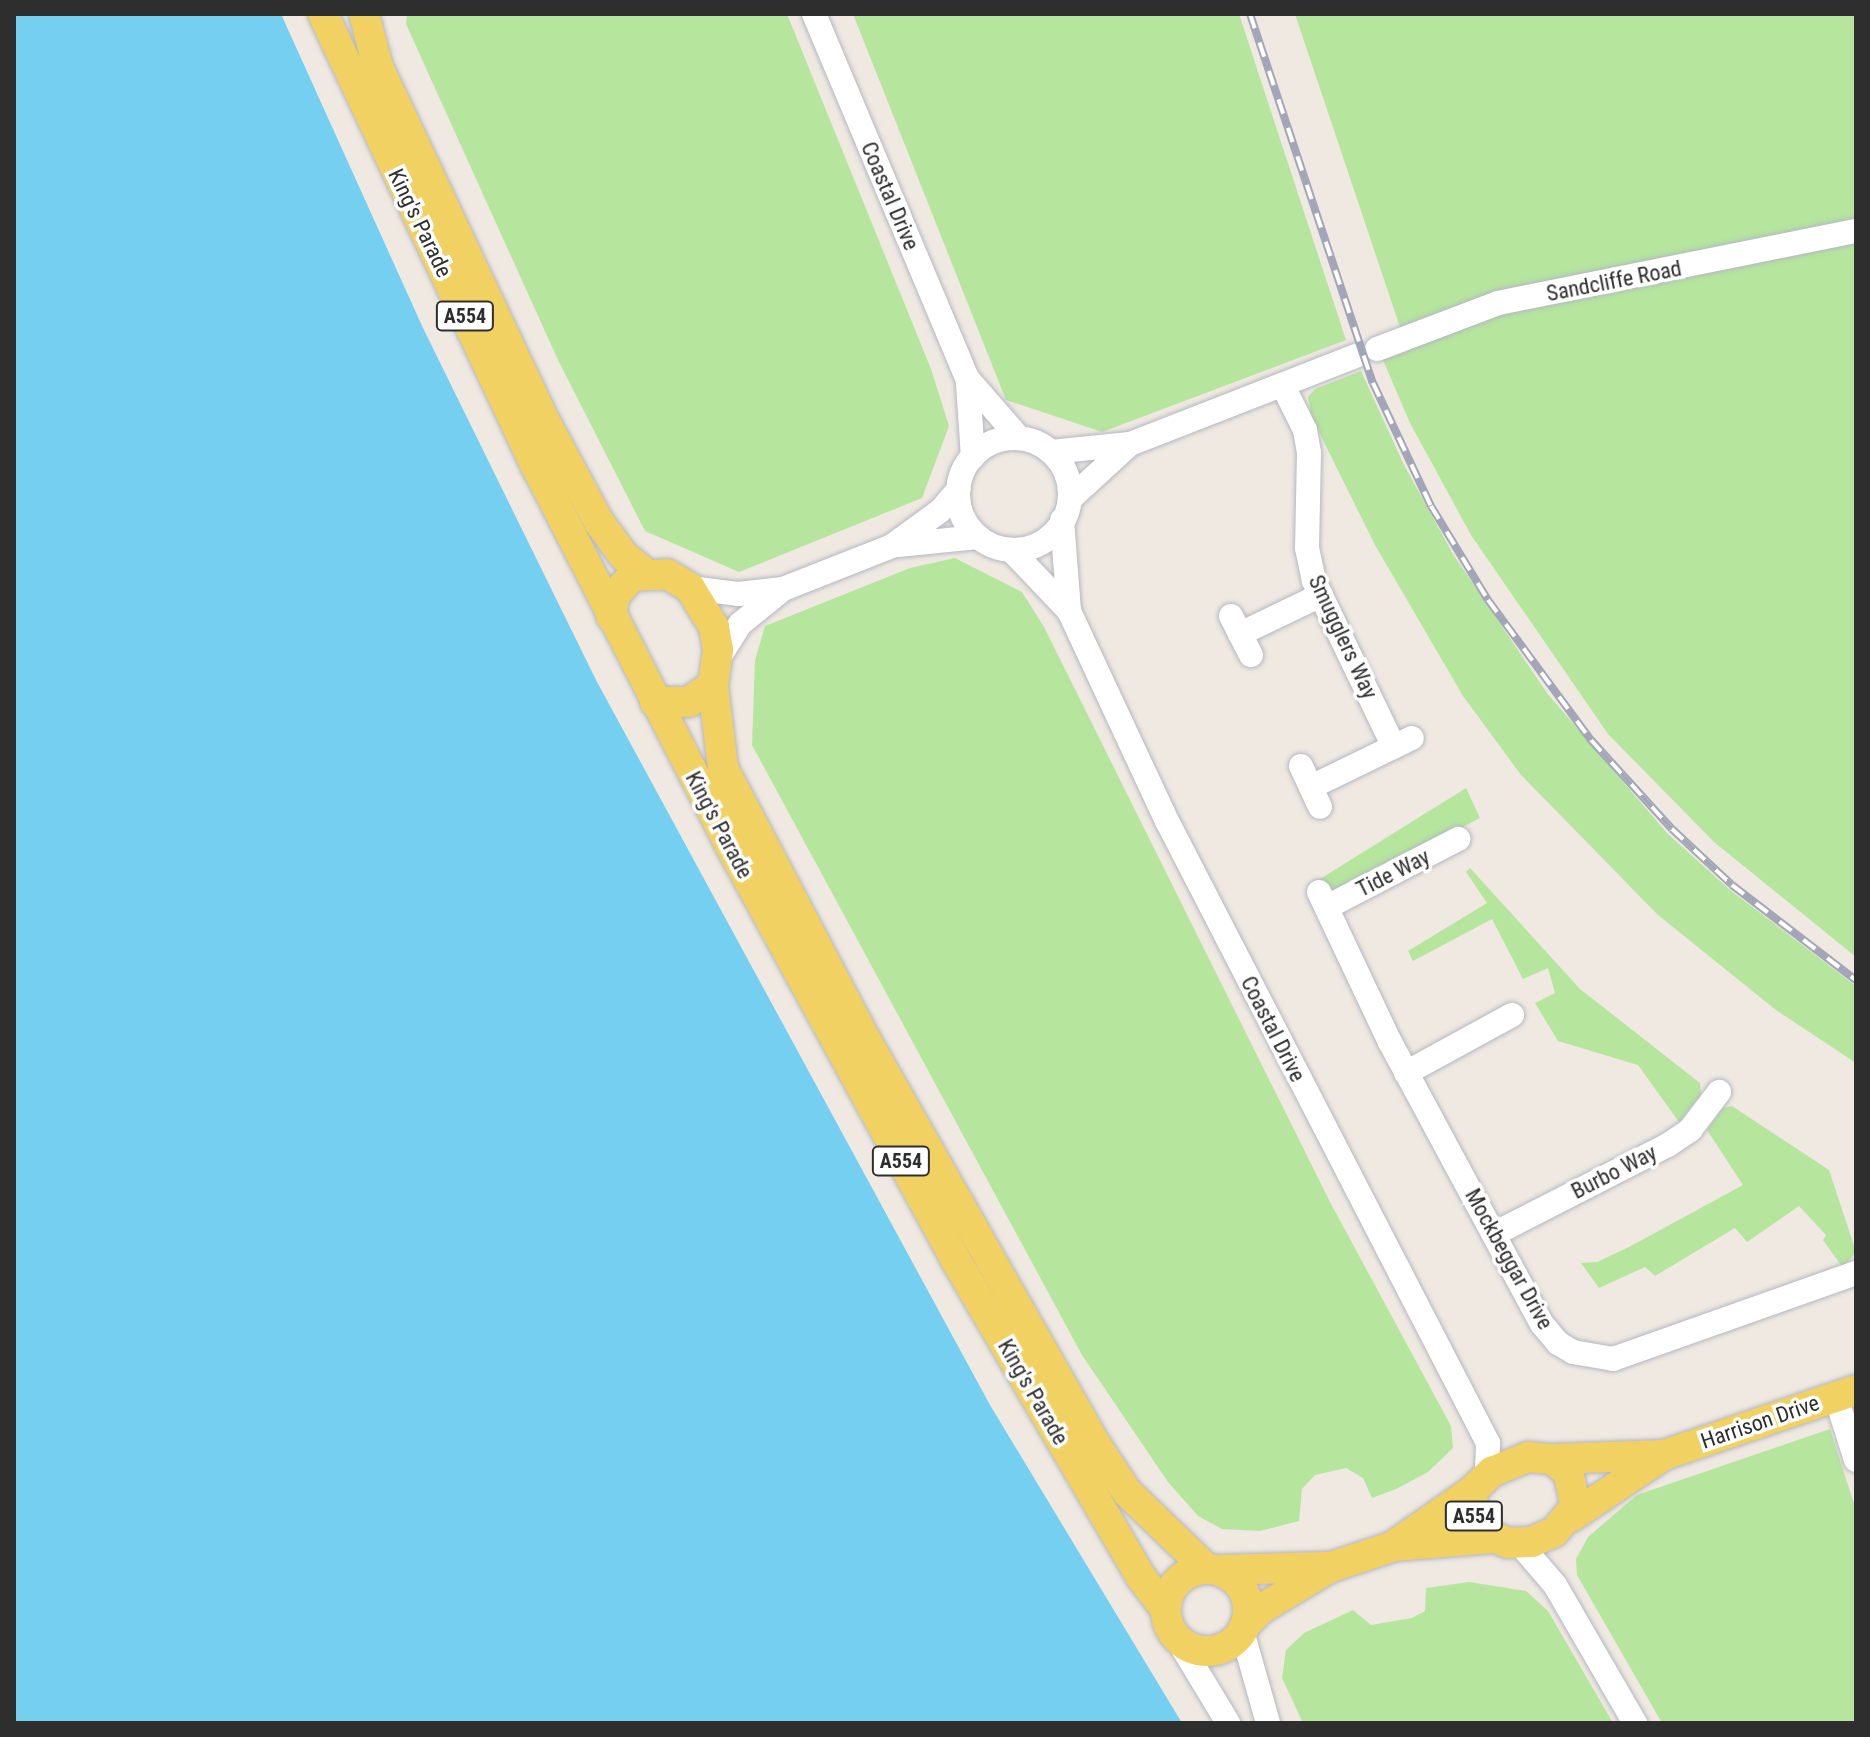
<!DOCTYPE html>
<html>
<head>
<meta charset="utf-8">
<style>
	body { margin:0 }
	#map { position:relative; width:1870px; height:1737px; overflow:hidden; background:#efe9e1; font-family:"Roboto Condensed",sans-serif }
	div>[style] { position:absolute }
	.green>* { inset:0; background:#b6e59e }
	.water>* { inset:0; background:#75cff0 }
	.roads { filter:drop-shadow(0 0 2px #b4b7c1) drop-shadow(0 0 2px #b4b7c1) }
	.minor>* { height:24px; margin:-12px; padding:0 12px; transform-origin:12px; border-radius:12px; background:#fff }
	.minor>.ring { margin:-12px; padding:0; box-sizing:content-box; background:none; border:24px solid #fff; border-radius:50% }
	.major>* { height:30px; margin:-15px; padding:0 15px; transform-origin:15px; border-radius:15px; background:#f2d163 }
	.major>.ring { margin:-15px; padding:0; box-sizing:content-box; background:none; border:30px solid #f2d163; border-radius:50% }
	.rail>* { height:8px; margin-top:-4px; transform-origin:0; background:repeating-linear-gradient(90deg,#fff 0 15px,#a3a6b8 0 30px); box-sizing:border-box; border-block:2px solid #a3a6b8 }
	span { translate:-50% -50%; white-space:nowrap; text-align:center; line-height:1.15; -webkit-text-stroke:7px #fff; paint-order:stroke }
	.shield-label span { padding:2px 6px; background:#fff; border:2px solid; border-radius:6px; -webkit-text-stroke-width:0 }
	.shield-label { font-size:20px; color:#2e2e2e; font-weight:700 }
	.street-label { font-size:22px; color:#2e2e2e }
	.frame { position:absolute; inset:0; border:16px solid #2e2e2e; pointer-events:none }
</style>
</head>
<body>
<div id="map">
	<div class="green">
		<div style="clip-path:polygon(407px 14px,787px 14px,931px 369px,949px 426px,922px 498px,739px 572px,645px 531px,558px 360px,406px 24px)"></div>
		<div style="clip-path:polygon(853px 14px,1239px 14px,1346px 340px,1102px 432px,1006px 400px)"></div>
		<div style="clip-path:polygon(1295px 14px,1856px 14px,1856px 957px,1714px 842px,1608px 734px,1471px 535px,1410px 423px,1383px 360px,1408px 351px)"></div>
		<div style="clip-path:polygon(1361px 371px,1404px 465px,1453px 554px,1547px 693px,1667px 833px,1730px 890px,1856px 986px,1856px 1063px,1776px 1010px,1658px 915px,1521px 775px,1463px 696px,1375px 545px,1311px 416px,1308px 397px,1315px 389px)"></div>
		<div style="clip-path:polygon(955px 558px,1022px 592px,1044px 627px,1330px 1202px,1451px 1426px,1453px 1448px,1428px 1472px,1396px 1489px,1372px 1498px,1363px 1478px,1346px 1468px,1315px 1475px,1302px 1489px,1299px 1521px,1260px 1531px,1222px 1529px,1198px 1516px,1168px 1482px,1082px 1355px,752px 745px,755px 660px,765px 626px,910px 568px)"></div>
		<div style="clip-path:polygon(1466px 788px,1480px 818px,1337px 893px,1312px 884px)"></div>
		<div style="clip-path:polygon(1470px 868px,1580px 989px,1700px 1083px,1701px 1095px,1679px 1122px,1638px 1065px,1558px 1041px,1535px 1003px,1555px 993px,1548px 968px,1523px 979px,1492px 919px,1413px 961px,1408px 951px,1487px 903px,1466px 872px)"></div>
		<div style="clip-path:polygon(1732px 1106px,1829px 1170px,1856px 1252px,1843px 1268px,1823px 1240px,1826px 1235px,1799px 1206px,1747px 1242px,1735px 1228px,1655px 1276px,1645px 1267px,1599px 1288px,1581px 1263px,1597px 1262px,1629px 1247px,1743px 1185px,1707px 1130px,1723px 1108px)"></div>
		<div style="clip-path:polygon(1830px 1429px,1856px 1510px,1856px 1723px,1662px 1723px,1577px 1575px,1576px 1559px,1588px 1537px,1637px 1495px)"></div>
		<div style="clip-path:polygon(1469px 1582px,1526px 1591px,1548px 1611px,1613px 1723px,1303px 1723px,1282px 1678px,1286px 1650px,1304px 1633px,1353px 1610px,1371px 1625px,1412px 1618px,1425px 1611px,1426px 1588px)"></div>
	</div>
	<div class="water">
		<div style="clip-path:polygon(14px 14px,281px 14px,423px 328px,596px 680px,990px 1405px,1182px 1723px,14px 1723px)"></div>
	</div>
	<div class="roads">
		<div class="minor">
			<div style="left:814px;top:14px;width:395px;rotate:67.2deg"></div>
			<div style="left:967px;top:378px;width:79px;rotate:49.1deg"></div>
			<div style="left:1377px;top:349px;width:129px;rotate:-20.8deg"></div>
			<div style="left:1498px;top:303px;width:365px;rotate:-11.4deg"></div>
			<div style="left:968px;top:384px;width:73px;rotate:86.1deg"></div>
			<div style="left:1283px;top:386px;width:49px;rotate:63.4deg"></div>
			<div style="left:1305px;top:430px;width:23px;rotate:80deg"></div>
			<div style="left:1309px;top:453px;width:95px;rotate:91.2deg"></div>
			<div style="left:1307px;top:548px;width:34px;rotate:78deg"></div>
			<div style="left:1314px;top:581px;width:184px;rotate:64.3deg"></div>
			<div class="ring" style="left:958px;top:438px;width:88px;height:88px"></div>
			<div style="left:1051px;top:452px;width:79px;rotate:-5.8deg"></div>
			<div style="left:1130px;top:444px;width:243px;rotate:-21.3deg"></div>
			<div style="left:1070px;top:499px;width:81px;rotate:-42.5deg"></div>
			<div style="left:1062px;top:520px;width:91px;rotate:85.6deg"></div>
			<div style="left:1069px;top:611px;width:234px;rotate:65deg"></div>
			<div style="left:1168px;top:823px;width:698px;rotate:62.7deg"></div>
			<div style="left:1488px;top:1443px;width:33px;rotate:92deg"></div>
			<div style="left:898px;top:545px;width:80px;rotate:-5.7deg"></div>
			<div style="left:1011px;top:550px;width:84px;rotate:46.4deg"></div>
			<div style="left:690px;top:588px;width:48px;rotate:7.1deg"></div>
			<div style="left:738px;top:594px;width:43px;rotate:-6.6deg"></div>
			<div style="left:1231px;top:616px;width:44px;rotate:62.9deg"></div>
			<div style="left:1240px;top:634px;width:90px;rotate:-25.7deg"></div>
			<div style="left:718px;top:659px;width:41px;rotate:-57.8deg"></div>
			<div style="left:740px;top:624px;width:55px;rotate:-39.1deg"></div>
			<div style="left:783px;top:589px;width:117px;rotate:-21.5deg"></div>
			<div style="left:892px;top:546px;width:59px;rotate:-36.1deg"></div>
			<div style="left:940px;top:511px;width:28px;rotate:-49deg"></div>
			<div style="left:1301px;top:766px;width:45px;rotate:65.1deg"></div>
			<div style="left:1311px;top:787px;width:112px;rotate:-25.9deg"></div>
			<div style="left:1319px;top:892px;width:166px;rotate:64.7deg"></div>
			<div style="left:1390px;top:1042px;width:320px;rotate:61.7deg"></div>
			<div style="left:1542px;top:1324px;width:25px;rotate:50deg"></div>
			<div style="left:1558px;top:1343px;width:17px;rotate:31deg"></div>
			<div style="left:1573px;top:1352px;width:41px;rotate:9.9deg"></div>
			<div style="left:1613px;top:1359px;width:258px;rotate:-19.5deg"></div>
			<div style="left:1327px;top:907px;width:148px;rotate:-27.4deg"></div>
			<div style="left:1406px;top:1073px;width:121px;rotate:-28.7deg"></div>
			<div style="left:1494px;top:1234px;width:195px;rotate:-27.1deg"></div>
			<div style="left:1668px;top:1145px;width:27px;rotate:-34deg"></div>
			<div style="left:1690px;top:1130px;width:48px;rotate:-52.7deg"></div>
			<div style="left:1836px;top:1397px;width:66px;rotate:72.4deg"></div>
			<div style="left:1519px;top:1543px;width:55px;rotate:49.4deg"></div>
			<div style="left:1555px;top:1585px;width:160px;rotate:59.9deg"></div>
			<div style="left:1242px;top:1631px;width:96px;rotate:74.2deg"></div>
			<div style="left:1178px;top:1640px;width:97px;rotate:58.9deg"></div>
		</div>
		<div class="major">
			<div style="left:323px;top:14px;width:500px;rotate:64.8deg"></div>
			<div style="left:536px;top:466px;width:420px;rotate:62.9deg"></div>
			<div style="left:727px;top:840px;width:475px;rotate:61.4deg"></div>
			<div style="left:954px;top:1257px;width:371px;rotate:59.7deg"></div>
			<div style="left:1141px;top:1577px;width:40px;rotate:53deg"></div>
			<div style="left:364px;top:14px;width:55px;rotate:75.2deg"></div>
			<div style="left:378px;top:67px;width:383px;rotate:64.8deg"></div>
			<div style="left:541px;top:414px;width:123px;rotate:61.8deg"></div>
			<div style="left:599px;top:522px;width:42px;rotate:53.7deg"></div>
			<div style="left:624px;top:556px;width:27px;rotate:39deg"></div>
			<div style="left:611px;top:616px;width:21px;rotate:-79deg"></div>
			<div style="left:615px;top:595px;width:25px;rotate:-48deg"></div>
			<div style="left:632px;top:576px;width:35px;rotate:-3deg"></div>
			<div style="left:667px;top:574px;width:27px;rotate:31deg"></div>
			<div style="left:690px;top:588px;width:46px;rotate:58.4deg"></div>
			<div style="left:714px;top:627px;width:23px;rotate:80deg"></div>
			<div style="left:718px;top:650px;width:35px;rotate:98deg"></div>
			<div style="left:713px;top:685px;width:29px;rotate:145deg"></div>
			<div style="left:689px;top:702px;width:34px;rotate:180deg"></div>
			<div style="left:713px;top:685px;width:84px;rotate:83.1deg"></div>
			<div style="left:723px;top:768px;width:310px;rotate:62.3deg"></div>
			<div style="left:867px;top:1042px;width:464px;rotate:60.4deg"></div>
			<div style="left:1096px;top:1445px;width:56px;rotate:56.6deg"></div>
			<div style="left:1127px;top:1492px;width:110px;rotate:43.9deg"></div>
			<div style="left:1528px;top:1457px;width:24px;rotate:5deg"></div>
			<div style="left:1552px;top:1459px;width:21px;rotate:39deg"></div>
			<div style="left:1568px;top:1472px;width:35px;rotate:77deg"></div>
			<div style="left:1576px;top:1506px;width:34px;rotate:130deg"></div>
			<div style="left:1554px;top:1532px;width:24px;rotate:156deg"></div>
			<div style="left:1532px;top:1542px;width:24px;rotate:178deg"></div>
			<div style="left:1508px;top:1543px;width:27px;rotate:-156deg"></div>
			<div style="left:1483px;top:1532px;width:21px;rotate:-119deg"></div>
			<div style="left:1473px;top:1514px;width:23px;rotate:-92deg"></div>
			<div style="left:1472px;top:1491px;width:28px;rotate:-44deg"></div>
			<div style="left:1492px;top:1472px;width:39px;rotate:-23deg"></div>
			<div style="left:1552px;top:1459px;width:112px;rotate:-2deg"></div>
			<div style="left:1571px;top:1517px;width:112px;rotate:-33.7deg"></div>
			<div style="left:1664px;top:1455px;width:203px;rotate:-18.7deg"></div>
			<div style="left:1396px;top:1544px;width:93px;rotate:-34.9deg"></div>
			<div class="ring" style="left:1166px;top:1569px;width:52px;height:52px"></div>
			<div style="left:1219px;top:1570px;width:110px;rotate:-1.6deg"></div>
			<div style="left:1246px;top:1624px;width:21px;rotate:-45deg"></div>
			<div style="left:1261px;top:1609px;width:82px;rotate:-31deg"></div>
			<div style="left:1331px;top:1567px;width:66px;rotate:-18.4deg"></div>
			<div style="left:1394px;top:1546px;width:99px;rotate:-4.6deg"></div>
		</div>
	</div>
	<div class="rail">
		<div style="left:1250px;top:14px;width:389px;rotate:71.6deg"></div>
		<div style="left:1373px;top:383px;width:136px;rotate:64.8deg"></div>
		<div style="left:1431px;top:506px;width:110px;rotate:58.8deg"></div>
		<div style="left:1488px;top:600px;width:174px;rotate:53.7deg"></div>
		<div style="left:1591px;top:740px;width:120px;rotate:47.7deg"></div>
		<div style="left:1672px;top:829px;width:82px;rotate:43deg"></div>
		<div style="left:1732px;top:885px;width:156px;rotate:37.5deg"></div>
	</div>
	<div class="shield-label">
		<span style="left:465px;top:316px">A554</span>
		<span style="left:901px;top:1161px">A554</span>
		<span style="left:1474px;top:1516px">A554</span>
	</div>
	<div class="street-label">
		<span style="left:890px;top:196px;rotate:67deg">Coastal Drive</span>
		<span style="left:420px;top:223px;rotate:64deg">King's Parade</span>
		<span style="left:1614px;top:281px;rotate:-11deg">Sandcliffe Road</span>
		<span style="left:1343px;top:637px;rotate:65deg">Smugglers Way</span>
		<span style="left:719px;top:825px;rotate:62deg">King's Parade</span>
		<span style="left:1393px;top:873px;rotate:-27deg">Tide Way</span>
		<span style="left:1273px;top:1029px;rotate:63deg">Coastal Drive</span>
		<span style="left:1614px;top:1172px;rotate:-27deg">Burbo Way</span>
		<span style="left:1509px;top:1259px;rotate:61deg">Mockbeggar Drive</span>
		<span style="left:1033px;top:1392px;rotate:60deg">King's Parade</span>
		<span style="left:1760px;top:1422px;rotate:-19deg">Harrison Drive</span>
	</div>
	<div class="frame"></div>
</div>
</body>
</html>
